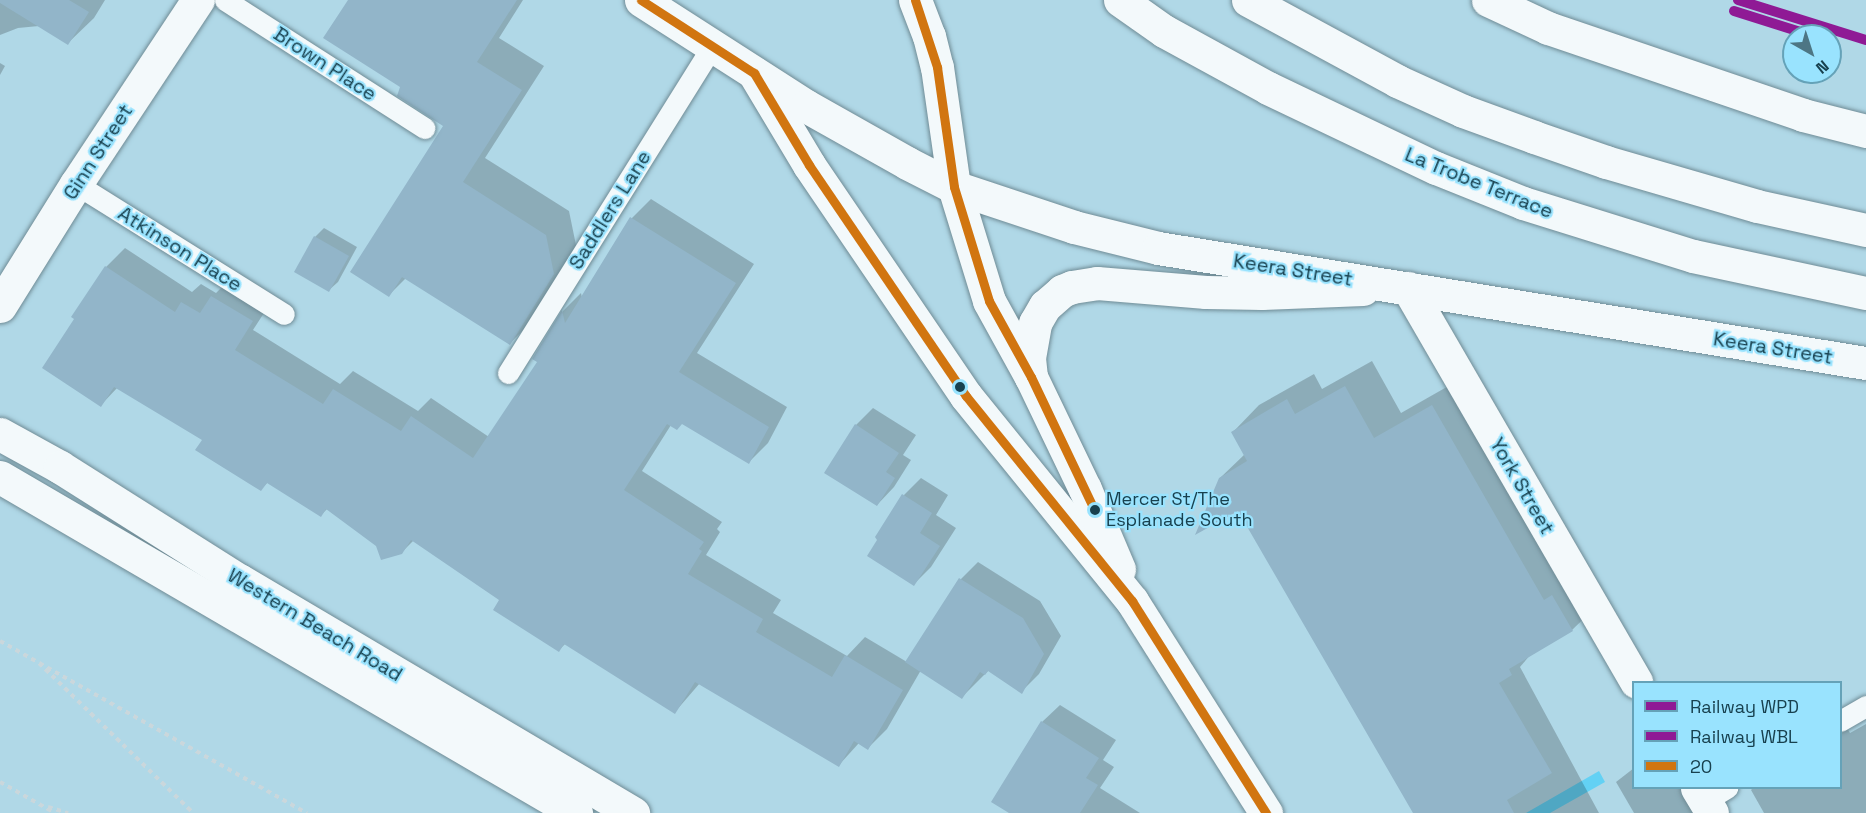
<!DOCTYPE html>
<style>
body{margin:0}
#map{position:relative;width:1866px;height:813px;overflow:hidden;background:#b0d8e7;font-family:"Space Grotesk",sans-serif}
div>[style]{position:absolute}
.water>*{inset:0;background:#63d1f4}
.shadow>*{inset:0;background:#0003}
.building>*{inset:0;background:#92b5c9}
.path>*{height:4px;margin-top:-2px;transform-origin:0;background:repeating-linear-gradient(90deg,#cad7dc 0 4.5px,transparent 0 9px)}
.roads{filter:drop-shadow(0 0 2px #6f8b95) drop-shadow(0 0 2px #6f8b95)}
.lane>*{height:21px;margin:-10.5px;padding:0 10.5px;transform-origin:10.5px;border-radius:10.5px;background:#f3f9fb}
.street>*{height:33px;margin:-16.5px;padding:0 16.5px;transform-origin:16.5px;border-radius:16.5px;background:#f3f9fb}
.secondary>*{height:33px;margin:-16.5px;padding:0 16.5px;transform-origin:16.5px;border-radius:16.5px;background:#f3f9fb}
.highway>*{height:33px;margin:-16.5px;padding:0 16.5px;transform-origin:16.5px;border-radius:16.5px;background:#f3f9fb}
.bus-1>*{height:9px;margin:-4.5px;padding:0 4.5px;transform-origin:4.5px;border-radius:4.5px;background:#d17510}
.rail-1>*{height:10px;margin:-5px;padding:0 5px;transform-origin:5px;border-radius:5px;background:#8f1a95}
.rail-2>*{height:10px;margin:-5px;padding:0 5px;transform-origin:5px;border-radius:5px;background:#8f1a95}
.dots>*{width:16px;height:16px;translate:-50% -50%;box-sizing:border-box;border:3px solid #99e3fe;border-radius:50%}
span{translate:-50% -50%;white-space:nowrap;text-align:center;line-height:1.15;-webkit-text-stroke:4.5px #99e3fe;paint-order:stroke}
.bus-label{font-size:18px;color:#18414f}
.left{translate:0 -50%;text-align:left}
.street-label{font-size:20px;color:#18414f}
.legend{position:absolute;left:1632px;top:681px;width:210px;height:108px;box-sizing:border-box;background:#99e3fe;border:2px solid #65a2b8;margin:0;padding:8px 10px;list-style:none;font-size:18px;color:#18414f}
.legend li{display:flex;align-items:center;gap:12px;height:30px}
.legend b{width:30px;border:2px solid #65a2b8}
.north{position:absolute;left:1782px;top:24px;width:60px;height:60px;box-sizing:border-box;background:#99e3fe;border:2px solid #65a2b8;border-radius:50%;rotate:141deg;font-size:16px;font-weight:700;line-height:24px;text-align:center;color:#18414f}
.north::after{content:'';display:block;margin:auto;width:21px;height:27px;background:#4d7684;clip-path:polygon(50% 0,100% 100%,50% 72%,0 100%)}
</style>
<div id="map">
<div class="water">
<i style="clip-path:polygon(1599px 771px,1605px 782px,1550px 813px,1526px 813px)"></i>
</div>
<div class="shadow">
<i style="clip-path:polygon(0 0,105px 0,94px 18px,68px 43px,39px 26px,18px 28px,0 35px)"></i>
<i style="clip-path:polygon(350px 0,523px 0,499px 38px,544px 66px,485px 158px,569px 211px,577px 250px,534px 320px,510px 343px,406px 278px,389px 295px,445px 126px,402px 86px)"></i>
<i style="clip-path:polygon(0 63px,5px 66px,0 75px)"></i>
<i style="clip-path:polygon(651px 199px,754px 264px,697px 353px,787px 407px,768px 443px,749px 462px,683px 422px,671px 425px,642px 471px,722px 522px,717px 529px,720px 532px,706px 555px,781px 600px,773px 613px,847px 656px,865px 637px,907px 662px,961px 579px,978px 562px,1040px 601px,1061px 636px,1039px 674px,1021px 692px,989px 670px,962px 697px,921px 670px,887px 729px,868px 748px,859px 743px,839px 765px,700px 683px,675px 712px,566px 643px,559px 650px,501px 600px,414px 540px,401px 553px,377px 545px,328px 508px,321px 515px,268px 482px,261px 489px,204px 439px,118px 387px,101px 405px,106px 267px,125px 248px,192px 292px,201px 284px,216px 293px,231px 278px,271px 302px,253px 330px,340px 384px,353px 371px,418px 411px,431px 398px,489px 437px,539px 361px,534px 358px,563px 311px,581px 293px,582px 298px,632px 218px)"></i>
<i style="clip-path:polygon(324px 228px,357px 247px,338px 282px,329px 290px,315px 237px)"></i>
<i style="clip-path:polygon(1372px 361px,1401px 413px,1459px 380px,1599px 604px,1572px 630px,1531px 654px,1520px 667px,1599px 813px,1416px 813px,1220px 478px,1245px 454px,1233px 432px,1259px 405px,1314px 374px,1322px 389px)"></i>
<i style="clip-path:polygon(873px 408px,916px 435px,903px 455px,911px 460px,894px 487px,877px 505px,856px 425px)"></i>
<i style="clip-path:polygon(921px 478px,948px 495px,936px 515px,956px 528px,931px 567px,914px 584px,904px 495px)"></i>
<i style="clip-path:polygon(1060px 705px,1116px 740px,1103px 760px,1114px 767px,1100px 788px,1140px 813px,1012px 813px,1042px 722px)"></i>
<i style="clip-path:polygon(1866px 724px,1866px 813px,1764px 813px,1751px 790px,1753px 788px,1840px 788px,1840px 731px,1847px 728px,1850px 733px)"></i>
<i style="clip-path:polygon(1634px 768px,1634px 788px,1681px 788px,1696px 813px,1634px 813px,1616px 782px)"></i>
</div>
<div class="building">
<i style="clip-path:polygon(0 0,69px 0,89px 12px,68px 45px,0 3px)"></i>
<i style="clip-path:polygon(348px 0,517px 0,477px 62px,522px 90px,463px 182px,546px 235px,554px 274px,510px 345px,402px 277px,389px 297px,350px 272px,443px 126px,397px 96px,400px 87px,323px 38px)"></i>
<i style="clip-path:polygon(630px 217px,736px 283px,679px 372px,769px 427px,749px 464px,682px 424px,677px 430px,667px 424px,624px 490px,704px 542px,699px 549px,702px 551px,688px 574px,763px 619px,756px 632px,832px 677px,845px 655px,903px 690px,868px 750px,854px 741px,839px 767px,695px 682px,675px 714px,564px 644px,559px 652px,493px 610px,499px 600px,411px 540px,402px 554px,381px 560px,376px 546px,326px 509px,321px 517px,267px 483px,261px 491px,195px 450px,202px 440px,114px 387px,101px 407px,42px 368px,74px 319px,71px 317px,105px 266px,175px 312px,181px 302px,200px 313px,211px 296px,253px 321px,235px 350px,323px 404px,333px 389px,401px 431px,411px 416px,473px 458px,537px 362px,532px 359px,562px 310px,565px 323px)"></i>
<i style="clip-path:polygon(314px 236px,349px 256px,329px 292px,294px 272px)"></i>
<i style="clip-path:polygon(1345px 386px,1374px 438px,1432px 405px,1544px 600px,1552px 595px,1573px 631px,1509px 669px,1512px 675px,1499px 683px,1552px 773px,1507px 800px,1514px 813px,1413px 813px,1238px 511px,1195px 535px,1219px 478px,1247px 461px,1231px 432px,1287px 399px,1295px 414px)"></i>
<i style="clip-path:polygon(855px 424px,899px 453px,886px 472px,895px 478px,877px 506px,824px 473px)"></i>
<i style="clip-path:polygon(902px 494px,932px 513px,920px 533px,940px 546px,914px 586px,867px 556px,877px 540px,875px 537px)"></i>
<i style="clip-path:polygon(959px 578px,1023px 618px,1044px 654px,1022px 694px,988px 671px,985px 675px,980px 672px,962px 699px,905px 662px)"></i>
<i style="clip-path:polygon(1041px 721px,1099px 758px,1086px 778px,1098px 785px,1080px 813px,1009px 813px,991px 802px)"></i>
</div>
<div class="path">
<i style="left:0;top:641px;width:352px;rotate:29.3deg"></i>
<i style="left:39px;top:663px;width:215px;rotate:44.2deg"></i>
<i style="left:0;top:782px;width:63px;rotate:29.4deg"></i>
<i style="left:48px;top:807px;width:21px;rotate:17deg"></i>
</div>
<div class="roads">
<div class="lane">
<i style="left:225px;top:0;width:237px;rotate:32.7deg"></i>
<i style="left:76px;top:184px;width:245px;rotate:32deg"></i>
<i style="left:508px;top:373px;width:385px;rotate:-58deg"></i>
<i style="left:1840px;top:721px;width:30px;rotate:-30deg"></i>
<i style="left:1705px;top:801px;width:26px;rotate:-31deg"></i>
</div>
<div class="street">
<i style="left:754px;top:73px;width:107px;rotate:59.1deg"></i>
<i style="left:809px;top:165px;width:279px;rotate:55.8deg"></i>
<i style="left:966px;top:396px;width:264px;rotate:51deg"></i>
<i style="left:1132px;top:601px;width:251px;rotate:57.7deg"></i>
<i style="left:954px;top:187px;width:119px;rotate:72.9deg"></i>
<i style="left:989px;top:301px;width:87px;rotate:61.1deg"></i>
<i style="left:1031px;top:377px;width:124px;rotate:64.3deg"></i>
<i style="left:1085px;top:489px;width:87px;rotate:67deg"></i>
<i style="left:1408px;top:288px;width:455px;rotate:59.9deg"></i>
<i style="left:0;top:306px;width:144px;rotate:-58.1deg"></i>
<i style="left:76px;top:184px;width:221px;rotate:-56.5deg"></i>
<i style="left:1031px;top:377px;width:19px;rotate:-96deg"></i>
<i style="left:1029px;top:358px;width:36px;rotate:-80deg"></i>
<i style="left:1035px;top:323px;width:20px;rotate:-60deg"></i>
<i style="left:1045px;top:306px;width:23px;rotate:-41deg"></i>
<i style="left:1062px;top:291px;width:11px;rotate:-22deg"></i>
<i style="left:1072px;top:287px;width:25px;rotate:-9deg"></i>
<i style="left:1097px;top:283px;width:109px;rotate:4.7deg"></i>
<i style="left:1206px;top:292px;width:56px;rotate:1deg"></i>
<i style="left:1262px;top:293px;width:101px;rotate:-2.3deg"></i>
<i style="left:1697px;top:788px;width:29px;rotate:59deg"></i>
</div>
<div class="secondary">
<i style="left:641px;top:0;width:196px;rotate:32.7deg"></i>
<i style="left:806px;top:106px;width:116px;rotate:29.4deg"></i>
<i style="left:907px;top:163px;width:53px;rotate:27.1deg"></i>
<i style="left:954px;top:187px;width:126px;rotate:18.4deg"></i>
<i style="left:1074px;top:227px;width:87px;rotate:14deg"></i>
<i style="left:1158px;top:248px;width:717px;rotate:9.23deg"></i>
<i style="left:915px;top:0;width:39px;rotate:69deg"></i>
<i style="left:929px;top:36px;width:32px;rotate:76deg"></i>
<i style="left:937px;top:67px;width:121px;rotate:81.9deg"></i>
<i style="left:0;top:434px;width:68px;rotate:28.8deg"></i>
<i style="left:60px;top:467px;width:212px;rotate:32.3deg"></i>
<i style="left:239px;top:580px;width:458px;rotate:30.6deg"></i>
<i style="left:0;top:477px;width:667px;rotate:30.26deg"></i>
</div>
<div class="highway">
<i style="left:1120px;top:0;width:54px;rotate:35.2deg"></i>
<i style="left:1164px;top:31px;width:119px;rotate:28.7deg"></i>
<i style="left:1268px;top:88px;width:186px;rotate:25.5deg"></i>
<i style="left:1436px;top:168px;width:94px;rotate:21.9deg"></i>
<i style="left:1523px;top:203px;width:178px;rotate:17.3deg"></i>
<i style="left:1693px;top:256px;width:177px;rotate:12.1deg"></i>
<i style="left:1248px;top:0;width:170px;rotate:28.5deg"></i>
<i style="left:1397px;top:81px;width:72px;rotate:24.4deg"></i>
<i style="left:1463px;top:111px;width:76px;rotate:20.1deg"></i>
<i style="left:1534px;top:137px;width:76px;rotate:19.1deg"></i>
<i style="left:1606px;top:162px;width:157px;rotate:16.2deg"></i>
<i style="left:1757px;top:206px;width:112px;rotate:12.4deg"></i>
<i style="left:1488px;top:0;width:66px;rotate:25deg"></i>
<i style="left:1548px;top:28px;width:269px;rotate:18.8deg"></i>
<i style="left:1803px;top:115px;width:65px;rotate:14.3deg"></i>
</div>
</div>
<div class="bus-1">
<i style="left:641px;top:0;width:135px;rotate:32.9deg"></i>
<i style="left:754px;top:73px;width:107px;rotate:59.1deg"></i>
<i style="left:809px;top:165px;width:279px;rotate:55.8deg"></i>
<i style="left:966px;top:396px;width:264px;rotate:51deg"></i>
<i style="left:1132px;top:601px;width:251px;rotate:57.7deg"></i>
<i style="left:915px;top:0;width:71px;rotate:71.8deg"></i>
<i style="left:937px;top:67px;width:121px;rotate:81.9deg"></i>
<i style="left:954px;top:187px;width:119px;rotate:72.9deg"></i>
<i style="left:989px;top:301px;width:87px;rotate:61.1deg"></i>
<i style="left:1031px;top:377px;width:148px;rotate:64.5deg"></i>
</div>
<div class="rail-1">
<i style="left:1738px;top:0;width:134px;rotate:17.4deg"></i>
</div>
<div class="rail-2">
<i style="left:1734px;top:11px;width:83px;rotate:17.6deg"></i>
</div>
<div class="dots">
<i style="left:960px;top:387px;background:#18414f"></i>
<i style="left:1095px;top:510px;background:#18414f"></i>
</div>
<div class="bus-label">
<span class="left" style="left:1106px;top:510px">Mercer St/The<br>Esplanade South</span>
</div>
<div class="street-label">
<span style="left:325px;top:64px;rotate:33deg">Brown Place</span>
<span style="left:98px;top:152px;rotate:-57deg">Ginn Street</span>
<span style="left:1479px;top:183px;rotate:22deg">La Trobe Terrace</span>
<span style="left:610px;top:210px;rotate:-58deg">Saddlers Lane</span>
<span style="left:180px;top:249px;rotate:32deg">Atkinson Place</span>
<span style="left:1293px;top:270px;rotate:9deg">Keera Street</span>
<span style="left:1773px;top:348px;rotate:9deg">Keera Street</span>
<span style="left:1522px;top:486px;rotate:60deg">York Street</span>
<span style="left:315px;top:625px;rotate:31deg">Western Beach Road</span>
</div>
<ul class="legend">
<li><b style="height:8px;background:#8f1a95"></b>Railway WPD</li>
<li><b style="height:8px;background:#8f1a95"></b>Railway WBL</li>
<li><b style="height:8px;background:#d17510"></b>20</li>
</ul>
<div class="north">N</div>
</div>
